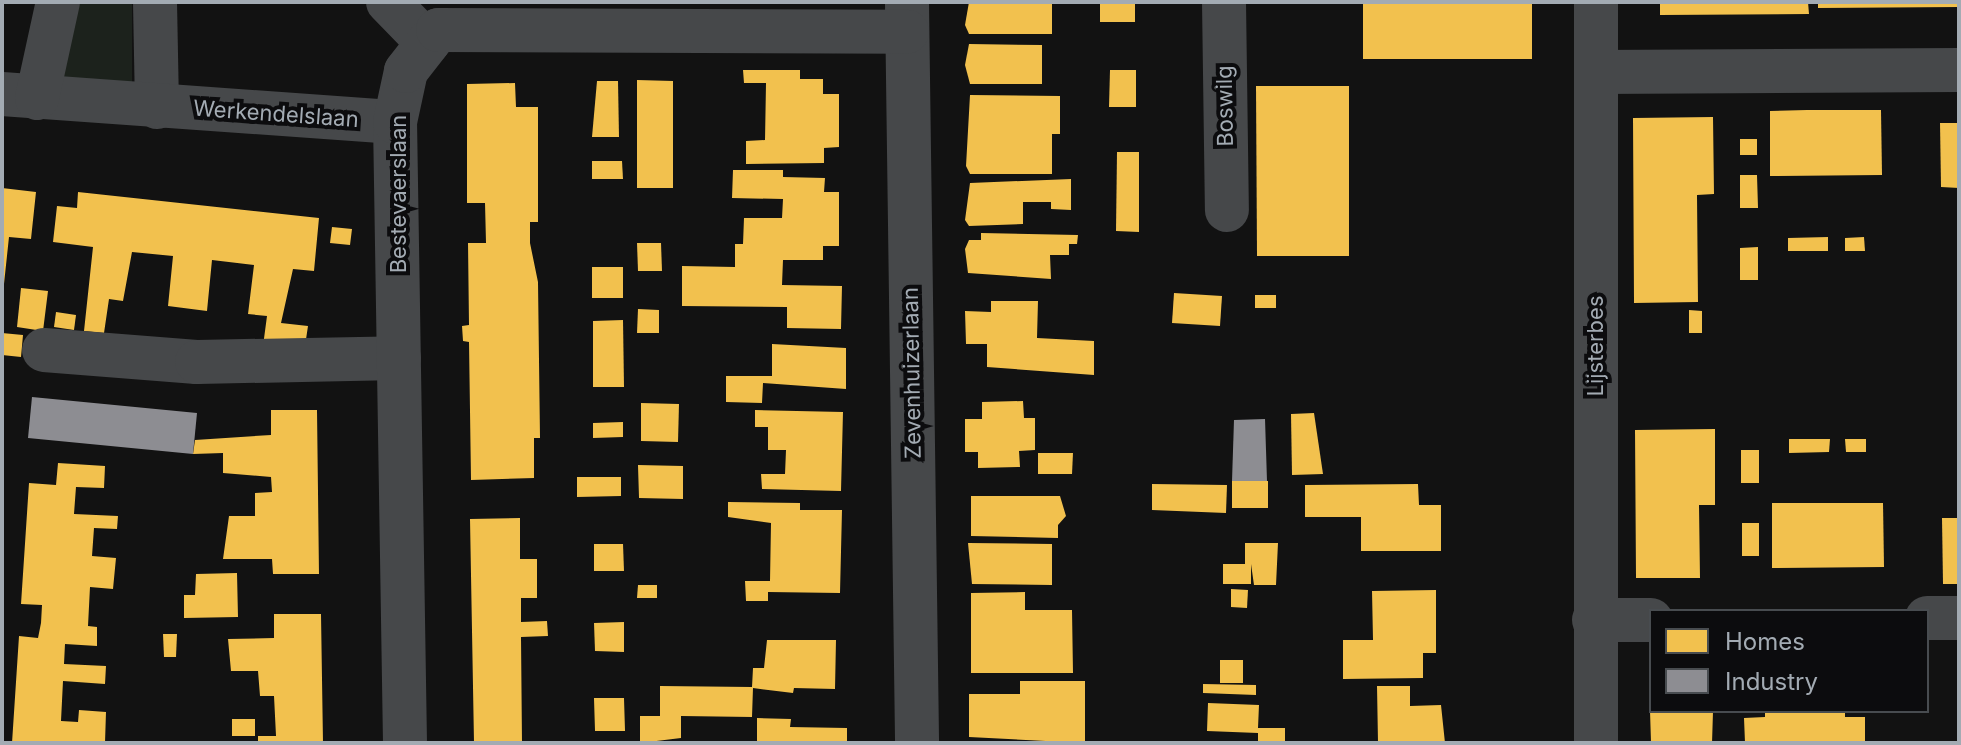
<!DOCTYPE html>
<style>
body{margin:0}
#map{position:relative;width:1961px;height:745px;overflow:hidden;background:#121212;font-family:Inter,sans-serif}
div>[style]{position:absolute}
.green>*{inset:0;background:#1c221c}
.homes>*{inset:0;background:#f2c14e}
.industry>*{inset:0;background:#8d8d92}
.minor>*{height:44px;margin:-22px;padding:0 22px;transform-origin:22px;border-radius:22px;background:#46484a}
span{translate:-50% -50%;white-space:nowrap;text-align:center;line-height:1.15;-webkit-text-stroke:8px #0c0c0e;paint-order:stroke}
.street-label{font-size:22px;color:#a3abb3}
.frame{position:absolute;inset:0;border:4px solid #a3abb3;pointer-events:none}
.legend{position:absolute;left:1649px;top:609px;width:280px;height:104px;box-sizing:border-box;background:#0c0c0e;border:2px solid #484c50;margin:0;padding:10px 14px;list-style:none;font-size:24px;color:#a3abb3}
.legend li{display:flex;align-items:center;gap:16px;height:40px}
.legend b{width:40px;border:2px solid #484c50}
</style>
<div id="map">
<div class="green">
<i style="clip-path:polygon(75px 2px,132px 2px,132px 85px,56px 79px)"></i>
</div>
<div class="homes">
<i style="clip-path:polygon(969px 2px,1052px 2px,1052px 34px,969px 34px,965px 25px)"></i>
<i style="clip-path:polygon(1100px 2px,1135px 2px,1135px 22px,1100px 22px)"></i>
<i style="clip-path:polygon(1363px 2px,1532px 2px,1532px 59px,1363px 59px)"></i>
<i style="clip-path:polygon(1660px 2px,1808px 2px,1809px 14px,1660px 15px)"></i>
<i style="clip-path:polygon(1818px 2px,1959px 2px,1959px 7px,1818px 8px)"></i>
<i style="clip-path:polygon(969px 44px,1042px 45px,1042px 84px,970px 84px,965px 65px)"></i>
<i style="clip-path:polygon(743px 70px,800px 70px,800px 79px,823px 79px,823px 94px,839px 94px,839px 147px,824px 148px,824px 163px,746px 164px,746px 141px,765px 140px,766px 83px,744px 83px)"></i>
<i style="clip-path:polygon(1110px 70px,1136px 70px,1136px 107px,1109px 107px)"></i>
<i style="clip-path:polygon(637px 80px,673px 81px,673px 188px,637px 188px)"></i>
<i style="clip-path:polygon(597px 81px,618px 81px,619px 137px,592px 137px)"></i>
<i style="clip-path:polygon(515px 83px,516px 107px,538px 107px,538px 222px,530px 222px,530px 243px,538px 282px,540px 438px,534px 438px,534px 478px,471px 480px,469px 342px,463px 341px,462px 326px,469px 325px,468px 243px,486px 243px,485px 203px,467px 203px,467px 84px)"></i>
<i style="clip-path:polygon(1256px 86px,1349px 86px,1349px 256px,1257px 256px)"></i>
<i style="clip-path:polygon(970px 95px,1060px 96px,1060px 134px,1052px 134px,1052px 174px,970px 174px,966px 166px)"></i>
<i style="clip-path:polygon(1807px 110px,1881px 110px,1882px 175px,1770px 176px,1770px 111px)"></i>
<i style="clip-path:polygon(1713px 117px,1714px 194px,1697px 195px,1698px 302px,1634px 303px,1633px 118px)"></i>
<i style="clip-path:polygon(1940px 123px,1959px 123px,1959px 188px,1941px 187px)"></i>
<i style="clip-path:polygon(1740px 139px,1757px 139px,1757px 155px,1740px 155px)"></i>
<i style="clip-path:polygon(1117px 152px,1139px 152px,1139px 232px,1116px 231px)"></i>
<i style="clip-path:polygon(592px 161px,622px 161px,623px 179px,592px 179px)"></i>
<i style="clip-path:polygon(733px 170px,783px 170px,783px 177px,825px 178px,824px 192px,839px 192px,839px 246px,823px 246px,823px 260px,783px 260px,782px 285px,842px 286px,841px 329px,787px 328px,787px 307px,682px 306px,682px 266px,735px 267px,735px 244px,743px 244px,744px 218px,782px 218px,783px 199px,732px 198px)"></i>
<i style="clip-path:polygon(1740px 175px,1757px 175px,1758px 208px,1740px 208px)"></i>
<i style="clip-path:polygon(1071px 179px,1071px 210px,1051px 209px,1051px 202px,1023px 202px,1023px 224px,969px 226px,965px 220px,970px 183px)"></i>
<i style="clip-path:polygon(2px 188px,36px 192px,31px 239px,9px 237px,4px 284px)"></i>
<i style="clip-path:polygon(78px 192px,319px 218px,314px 271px,293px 269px,281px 323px,308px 326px,305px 346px,263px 346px,267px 316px,248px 314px,254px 265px,212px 260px,207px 311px,168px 306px,173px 256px,132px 252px,123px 301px,109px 299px,104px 333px,84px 331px,93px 247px,53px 242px,57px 206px,77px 208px)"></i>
<i style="clip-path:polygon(332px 227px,352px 229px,350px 245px,330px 243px)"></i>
<i style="clip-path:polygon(981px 233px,1078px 235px,1077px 244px,1069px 244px,1069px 255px,1050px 255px,1051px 279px,968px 273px,965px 249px,969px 240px,981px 240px)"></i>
<i style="clip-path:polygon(1828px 237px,1828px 251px,1788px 251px,1788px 238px)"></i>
<i style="clip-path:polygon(1864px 237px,1865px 251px,1845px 251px,1845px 238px)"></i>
<i style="clip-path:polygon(637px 243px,661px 243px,662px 271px,638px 271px)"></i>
<i style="clip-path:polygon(1758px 247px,1758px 280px,1740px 280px,1740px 248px)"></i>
<i style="clip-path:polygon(592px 267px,623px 267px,623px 298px,592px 298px)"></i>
<i style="clip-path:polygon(21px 288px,48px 291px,43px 331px,17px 327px)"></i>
<i style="clip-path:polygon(1174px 293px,1222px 296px,1220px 326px,1172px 323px)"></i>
<i style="clip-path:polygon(1255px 295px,1276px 295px,1276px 308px,1255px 308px)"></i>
<i style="clip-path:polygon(991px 301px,1038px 301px,1037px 338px,1094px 341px,1094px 375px,987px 367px,987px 344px,966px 344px,965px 311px,991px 312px)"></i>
<i style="clip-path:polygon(638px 309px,659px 310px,659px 333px,637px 333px)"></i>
<i style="clip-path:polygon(1689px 310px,1702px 311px,1702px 333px,1689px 333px)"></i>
<i style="clip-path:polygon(56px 312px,76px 315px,74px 330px,54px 327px)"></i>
<i style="clip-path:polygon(623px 320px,624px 387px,593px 387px,593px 321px)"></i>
<i style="clip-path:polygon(2px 333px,23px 335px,21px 357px,2px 355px)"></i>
<i style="clip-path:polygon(772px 344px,846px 348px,846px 389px,763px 383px,762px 403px,726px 402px,726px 376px,772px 376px)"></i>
<i style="clip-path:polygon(1023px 401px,1024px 418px,1035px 418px,1035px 450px,1019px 451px,1020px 467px,978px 468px,978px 452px,965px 452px,965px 419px,982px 419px,982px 402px)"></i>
<i style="clip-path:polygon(641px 403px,679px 404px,678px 442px,641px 441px)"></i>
<i style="clip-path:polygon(271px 410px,317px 410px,319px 574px,273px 574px,272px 559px,223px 559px,229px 516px,255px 516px,255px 493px,272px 492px,271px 477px,223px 473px,223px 453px,193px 454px,195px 440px,271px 435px)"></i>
<i style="clip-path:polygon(755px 410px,843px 412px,841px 491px,762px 489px,761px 474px,785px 474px,786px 450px,768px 450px,768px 427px,755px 427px)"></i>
<i style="clip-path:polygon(1314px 413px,1323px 474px,1292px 475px,1291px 414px)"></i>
<i style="clip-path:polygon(623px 422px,623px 437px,593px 438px,593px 423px)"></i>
<i style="clip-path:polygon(1715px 429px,1715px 505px,1699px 505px,1700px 578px,1636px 578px,1635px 430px)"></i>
<i style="clip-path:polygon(1789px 439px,1830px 439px,1829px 452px,1789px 453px)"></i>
<i style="clip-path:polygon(1845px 439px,1866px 439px,1866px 452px,1846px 452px)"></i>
<i style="clip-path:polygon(1741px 450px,1759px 450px,1759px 483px,1741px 483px)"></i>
<i style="clip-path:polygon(1038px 453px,1073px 453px,1072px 474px,1038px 474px)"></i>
<i style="clip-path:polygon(58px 463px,105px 466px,104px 488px,76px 487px,74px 514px,118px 516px,117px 529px,94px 528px,92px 556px,116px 558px,113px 589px,90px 587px,88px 626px,97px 627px,97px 646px,65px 644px,64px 664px,106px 666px,105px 684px,63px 681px,61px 721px,78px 722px,79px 710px,106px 712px,105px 743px,12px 743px,19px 636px,38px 638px,41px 623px,42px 605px,21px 604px,29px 483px,56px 485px)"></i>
<i style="clip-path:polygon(638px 465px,683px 466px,683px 499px,639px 498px)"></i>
<i style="clip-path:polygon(577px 477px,621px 477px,621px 496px,577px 497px)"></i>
<i style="clip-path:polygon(1232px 481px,1268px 481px,1268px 508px,1232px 508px)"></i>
<i style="clip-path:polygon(1152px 484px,1227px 485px,1226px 513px,1152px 510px)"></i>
<i style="clip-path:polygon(1418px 484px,1419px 505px,1441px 505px,1441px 551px,1361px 551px,1361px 517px,1305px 517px,1305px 485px)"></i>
<i style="clip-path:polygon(971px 496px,1060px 496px,1066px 516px,1058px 525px,1058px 538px,971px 536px)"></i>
<i style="clip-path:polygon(728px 502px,800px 503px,800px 510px,842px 510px,840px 593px,768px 592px,768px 601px,746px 601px,745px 581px,770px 581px,771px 523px,728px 517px)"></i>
<i style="clip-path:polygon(1772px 503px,1883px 503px,1884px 567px,1772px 568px)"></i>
<i style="clip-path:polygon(520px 518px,520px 559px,537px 559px,537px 598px,521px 598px,521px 622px,547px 621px,548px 636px,521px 637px,522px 743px,474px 743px,470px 519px)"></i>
<i style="clip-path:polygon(1942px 518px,1959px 518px,1959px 584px,1943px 584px)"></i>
<i style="clip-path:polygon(1742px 523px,1759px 523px,1759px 556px,1742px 556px)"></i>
<i style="clip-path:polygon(968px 543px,1052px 544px,1052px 585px,972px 584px)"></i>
<i style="clip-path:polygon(1245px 543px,1278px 543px,1276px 585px,1254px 585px,1251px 564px,1251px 584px,1223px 584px,1223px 564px,1245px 564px)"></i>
<i style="clip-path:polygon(594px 544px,623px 544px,624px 571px,594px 571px)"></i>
<i style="clip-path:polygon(237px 573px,238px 617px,184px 618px,184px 595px,195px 595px,196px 574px)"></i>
<i style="clip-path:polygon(638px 585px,657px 585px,657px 598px,637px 598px)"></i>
<i style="clip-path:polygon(1231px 589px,1248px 590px,1247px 608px,1231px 607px)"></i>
<i style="clip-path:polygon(1436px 590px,1436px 653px,1423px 653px,1423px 678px,1343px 679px,1343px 640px,1373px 640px,1372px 591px)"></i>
<i style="clip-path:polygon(1025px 592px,1025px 610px,1072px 610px,1073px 673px,971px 673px,971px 593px)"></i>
<i style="clip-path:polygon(274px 614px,321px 614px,323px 743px,258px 743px,258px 736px,276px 736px,274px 696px,260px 696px,258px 671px,231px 671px,228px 639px,274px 638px)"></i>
<i style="clip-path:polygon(624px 622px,624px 652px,595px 651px,594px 623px)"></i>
<i style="clip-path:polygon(163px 634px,177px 634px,176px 657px,164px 657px)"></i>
<i style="clip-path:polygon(767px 640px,836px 640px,835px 689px,794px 688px,793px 693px,753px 688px,752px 717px,681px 716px,681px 738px,640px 743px,640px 716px,660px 716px,660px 686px,752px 687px,753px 668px,764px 668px)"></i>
<i style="clip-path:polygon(1220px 660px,1243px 660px,1243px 683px,1220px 683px)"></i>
<i style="clip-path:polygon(1020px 681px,1085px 681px,1085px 743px,969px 737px,969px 694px,1020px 694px)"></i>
<i style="clip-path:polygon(1203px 684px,1256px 685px,1256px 695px,1203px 693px)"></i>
<i style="clip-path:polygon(1377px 686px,1410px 686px,1410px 706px,1441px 705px,1445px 743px,1378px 743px)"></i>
<i style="clip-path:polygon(594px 698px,624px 698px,625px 731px,595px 731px)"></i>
<i style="clip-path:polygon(1208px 703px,1259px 705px,1258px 728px,1285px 728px,1285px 743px,1258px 743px,1258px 733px,1207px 731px)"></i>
<i style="clip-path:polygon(1650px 711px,1713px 711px,1712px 743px,1651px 743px)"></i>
<i style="clip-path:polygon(1765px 711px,1845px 711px,1845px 717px,1865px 717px,1865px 743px,1745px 743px,1744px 718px,1765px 717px)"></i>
<i style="clip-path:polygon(757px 718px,791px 719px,790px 727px,847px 728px,847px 743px,757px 743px)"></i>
<i style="clip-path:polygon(232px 719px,255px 719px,255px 736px,232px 736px)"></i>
</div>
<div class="industry">
<i style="clip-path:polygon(32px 397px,197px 413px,193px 454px,28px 438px)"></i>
<i style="clip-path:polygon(1265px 419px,1267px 481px,1232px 481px,1234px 420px)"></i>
</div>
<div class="minor">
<i style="left:155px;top:2px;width:105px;rotate:88.9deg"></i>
<i style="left:388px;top:2px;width:57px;rotate:45.7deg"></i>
<i style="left:1224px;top:2px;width:208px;rotate:89.2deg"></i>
<i style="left:907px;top:4px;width:739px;rotate:89.22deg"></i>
<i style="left:1596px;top:72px;width:363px;rotate:-0.3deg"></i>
<i style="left:2px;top:94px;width:394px;rotate:4.1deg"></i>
<i style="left:37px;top:98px;width:98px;rotate:-77.7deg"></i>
<i style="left:44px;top:350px;width:153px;rotate:4.5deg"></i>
<i style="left:197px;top:362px;width:202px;rotate:-1.1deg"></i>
<i style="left:1927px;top:618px;width:32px"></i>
<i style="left:1594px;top:620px;width:57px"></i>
<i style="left:405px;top:743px;width:621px;rotate:-90.92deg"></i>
<i style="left:395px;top:122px;width:52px;rotate:-77.8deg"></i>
<i style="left:406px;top:71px;width:52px;rotate:-52deg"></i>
<i style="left:438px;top:30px;width:469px;rotate:0.2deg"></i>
<i style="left:1596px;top:743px;width:741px;rotate:-90deg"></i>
</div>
<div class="street-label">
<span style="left:1225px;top:106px;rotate:-91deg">Boswilg</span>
<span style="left:276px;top:114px;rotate:4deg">Werkendelslaan</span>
<span style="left:399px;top:194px;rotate:-90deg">Bestevaerslaan</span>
<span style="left:1596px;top:346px;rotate:-90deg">Lijsterbes</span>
<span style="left:912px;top:373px;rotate:-91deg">Zevenhuizerlaan</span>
</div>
<div class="frame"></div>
<ul class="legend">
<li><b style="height:22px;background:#f2c14e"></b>Homes</li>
<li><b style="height:22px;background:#8d8d92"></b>Industry</li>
</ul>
</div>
